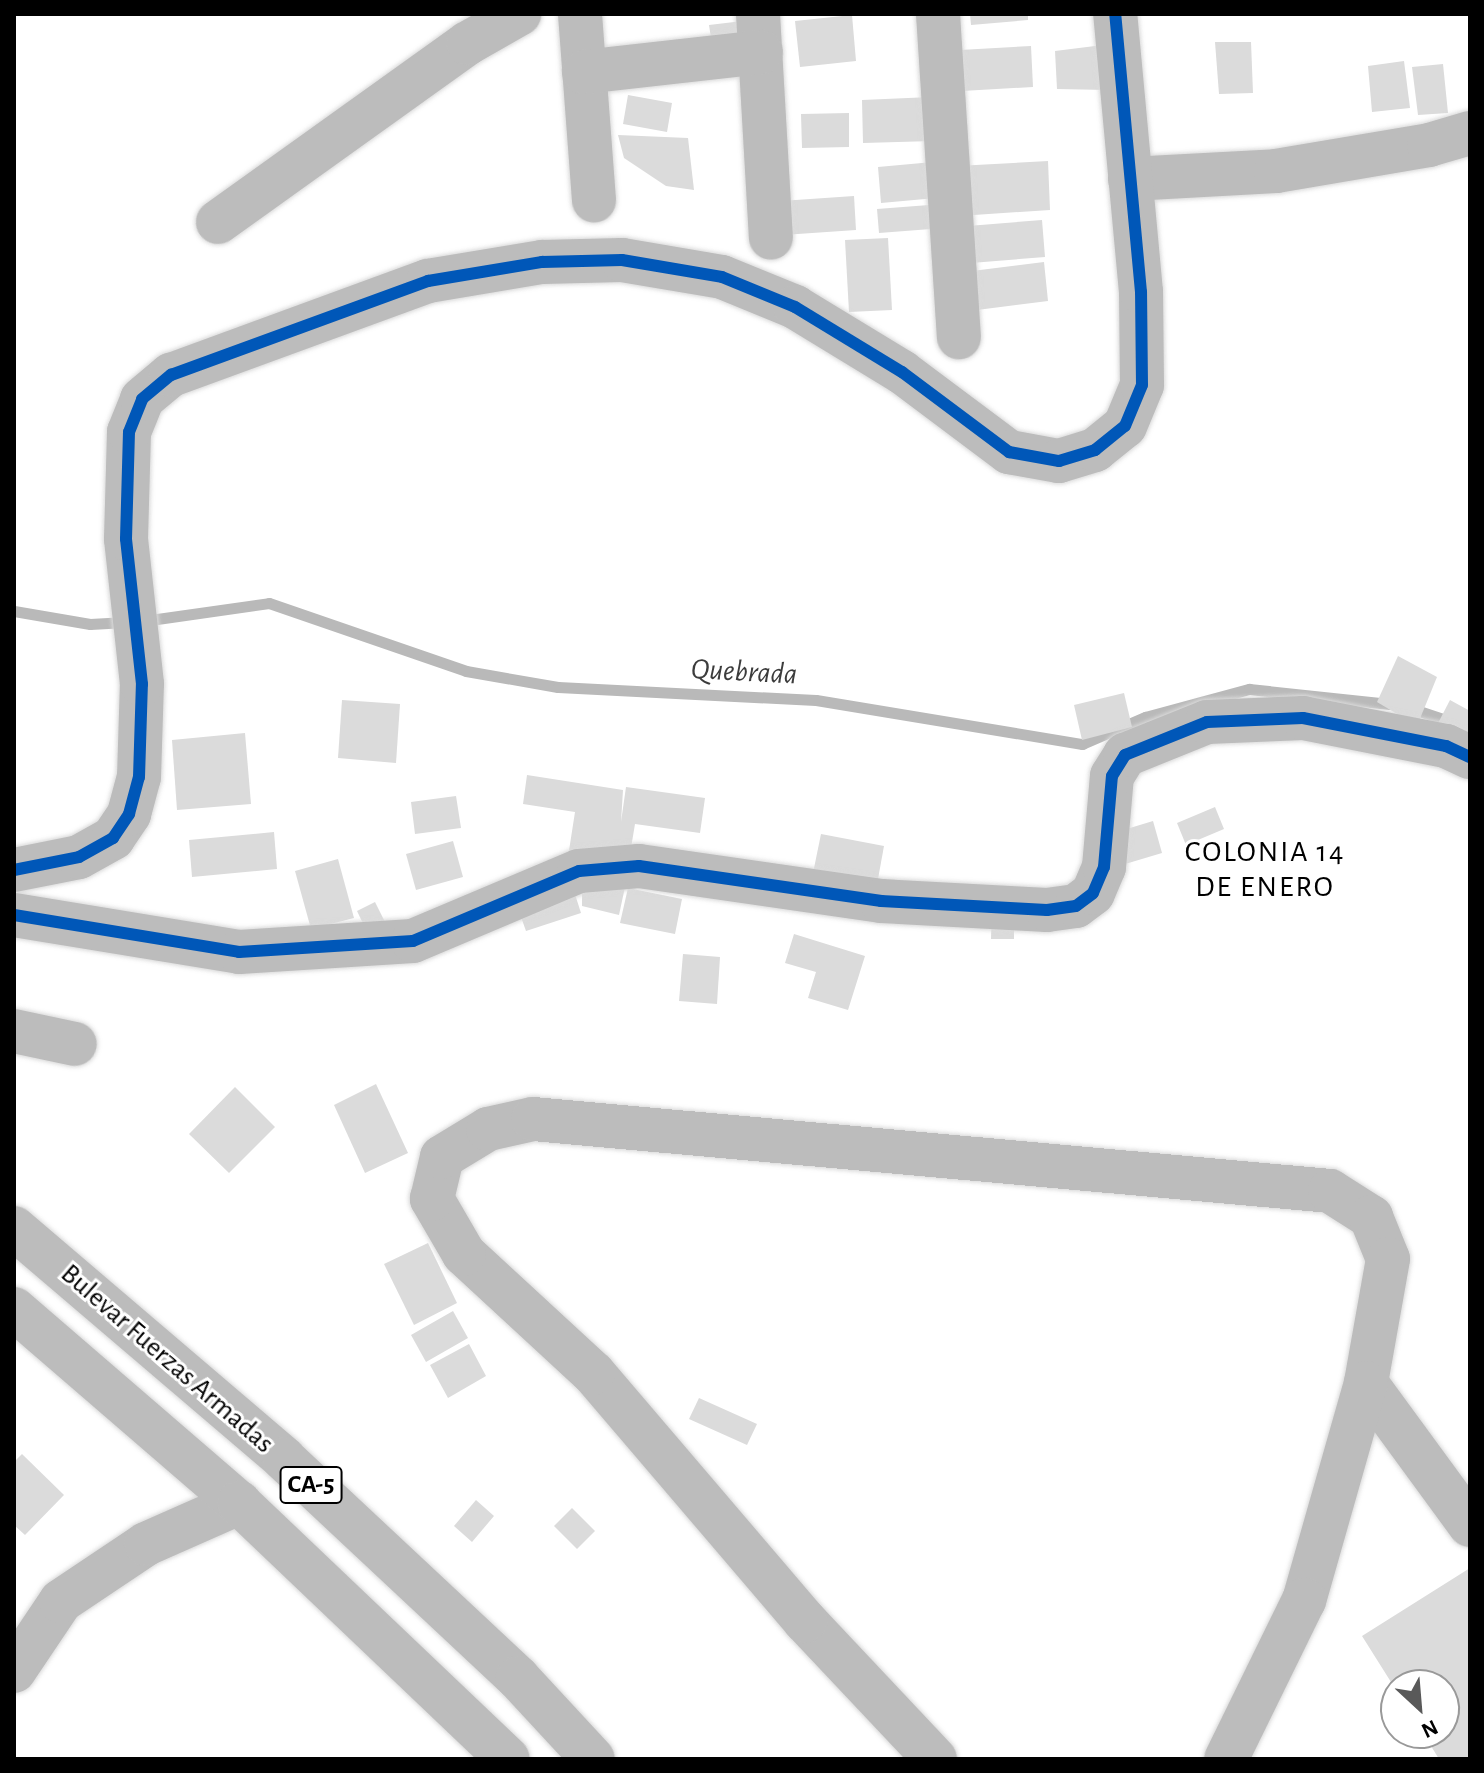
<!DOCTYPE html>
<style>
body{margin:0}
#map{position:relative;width:1484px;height:1773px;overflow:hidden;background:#fff;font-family:"Alegreya Sans",sans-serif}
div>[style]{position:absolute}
.stream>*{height:11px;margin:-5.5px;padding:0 5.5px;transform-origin:5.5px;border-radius:5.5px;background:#b9b9b9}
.building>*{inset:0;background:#dbdbdb}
.roads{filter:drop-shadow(0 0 2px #dbdbdb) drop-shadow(0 0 2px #dbdbdb)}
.minor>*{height:44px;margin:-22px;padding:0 22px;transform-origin:22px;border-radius:22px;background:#bcbcbc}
.highway>*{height:44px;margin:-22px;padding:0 22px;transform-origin:22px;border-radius:22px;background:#bcbcbc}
.cycleway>*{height:12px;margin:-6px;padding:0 6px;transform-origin:6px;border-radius:6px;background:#0057b8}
span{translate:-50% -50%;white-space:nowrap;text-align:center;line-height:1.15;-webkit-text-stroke:6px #fff;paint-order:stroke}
.shield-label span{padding:2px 6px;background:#fff;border:2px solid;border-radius:6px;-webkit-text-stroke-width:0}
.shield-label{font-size:26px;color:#000;font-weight:700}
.street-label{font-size:28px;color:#000}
.water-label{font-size:30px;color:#3c3c3c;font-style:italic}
.neighbourhood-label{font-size:30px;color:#000;letter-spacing:2px}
.frame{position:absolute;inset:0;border:16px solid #000;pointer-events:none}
.north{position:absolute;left:1380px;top:1669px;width:80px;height:80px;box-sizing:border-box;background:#fff;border:2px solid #999;border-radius:50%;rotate:154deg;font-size:22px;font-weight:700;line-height:32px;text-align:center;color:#000}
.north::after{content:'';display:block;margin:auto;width:28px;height:36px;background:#595959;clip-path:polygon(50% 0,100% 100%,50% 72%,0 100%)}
</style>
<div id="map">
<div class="stream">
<i style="left:14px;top:611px;width:77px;rotate:9.7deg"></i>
<i style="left:90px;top:624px;width:36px;rotate:-3deg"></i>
<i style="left:143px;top:621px;width:127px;rotate:-8.1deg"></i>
<i style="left:269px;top:603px;width:208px;rotate:19deg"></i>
<i style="left:466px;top:671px;width:93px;rotate:9.9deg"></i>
<i style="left:558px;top:687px;width:258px;rotate:2.9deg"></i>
<i style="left:816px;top:700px;width:270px;rotate:9.4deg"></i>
<i style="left:1082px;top:744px;width:69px;rotate:-23.2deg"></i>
<i style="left:1145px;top:717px;width:108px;rotate:-15.1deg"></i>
<i style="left:1249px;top:689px;width:141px;rotate:6.1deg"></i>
<i style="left:1410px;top:708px;width:63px;rotate:18.4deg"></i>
</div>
<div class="building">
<i style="clip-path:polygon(970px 14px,1028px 14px,1028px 20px,971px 25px)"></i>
<i style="clip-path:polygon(852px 15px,856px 61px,800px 67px,795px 21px)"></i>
<i style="clip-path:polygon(751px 20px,754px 46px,713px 51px,709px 25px)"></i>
<i style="clip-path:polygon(1215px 42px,1251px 42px,1253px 93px,1219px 94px)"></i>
<i style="clip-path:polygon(1103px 45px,1107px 90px,1057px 89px,1055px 51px)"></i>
<i style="clip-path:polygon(1031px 46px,1033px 87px,962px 91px,960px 50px)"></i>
<i style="clip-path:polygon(1404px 61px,1410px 108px,1372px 112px,1368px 66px)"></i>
<i style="clip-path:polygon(1443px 64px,1448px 113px,1418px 115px,1412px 67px)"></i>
<i style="clip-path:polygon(628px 95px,672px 103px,667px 132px,623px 124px)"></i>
<i style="clip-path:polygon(931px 97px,933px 141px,863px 143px,862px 100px)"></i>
<i style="clip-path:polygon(849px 113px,849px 147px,802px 148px,801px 114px)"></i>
<i style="clip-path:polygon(618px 135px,688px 138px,694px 190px,666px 186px,624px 158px)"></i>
<i style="clip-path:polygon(1048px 161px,1050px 210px,959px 216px,957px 166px)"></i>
<i style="clip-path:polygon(933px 162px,936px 198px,881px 203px,878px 167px)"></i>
<i style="clip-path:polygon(854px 196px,856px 230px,783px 235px,781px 201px)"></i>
<i style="clip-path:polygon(929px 205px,931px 229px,879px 233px,877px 209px)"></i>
<i style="clip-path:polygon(1042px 220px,1045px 257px,971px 263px,968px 226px)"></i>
<i style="clip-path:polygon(888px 238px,892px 310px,849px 312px,845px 240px)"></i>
<i style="clip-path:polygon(1044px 262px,1048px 301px,977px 310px,972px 271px)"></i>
<i style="clip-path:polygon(1398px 656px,1437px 677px,1417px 726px,1377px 702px)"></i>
<i style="clip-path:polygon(1124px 693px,1132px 727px,1082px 740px,1074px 705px)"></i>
<i style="clip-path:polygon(342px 700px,400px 704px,396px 763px,338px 758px)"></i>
<i style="clip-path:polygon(1450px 700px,1470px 711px,1470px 733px,1435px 729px)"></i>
<i style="clip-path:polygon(245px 733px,251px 804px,177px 810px,172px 740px)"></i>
<i style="clip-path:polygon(527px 775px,623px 790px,621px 822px,626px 787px,705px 798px,700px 833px,635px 824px,628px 866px,568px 857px,575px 812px,523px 804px)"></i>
<i style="clip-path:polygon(456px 796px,461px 828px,415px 834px,411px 802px)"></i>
<i style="clip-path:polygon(1215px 807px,1224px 829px,1186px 845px,1177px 823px)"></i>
<i style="clip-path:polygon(1153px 821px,1162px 853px,1105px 870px,1097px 838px)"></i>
<i style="clip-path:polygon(274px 832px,277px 869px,192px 877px,189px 840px)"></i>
<i style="clip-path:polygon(821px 834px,884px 846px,876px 890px,812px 878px)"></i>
<i style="clip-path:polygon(453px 841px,463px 877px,416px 890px,406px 854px)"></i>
<i style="clip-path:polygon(338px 859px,354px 918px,311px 929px,295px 871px)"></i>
<i style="clip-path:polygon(582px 876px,625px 887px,619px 915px,582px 906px)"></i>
<i style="clip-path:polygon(572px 885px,581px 913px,526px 931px,516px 903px)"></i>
<i style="clip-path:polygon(628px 888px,682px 899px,675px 934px,620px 923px)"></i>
<i style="clip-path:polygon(375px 902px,387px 926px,368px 934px,357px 911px)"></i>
<i style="clip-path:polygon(992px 902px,1014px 902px,1014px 939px,991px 939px)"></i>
<i style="clip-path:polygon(794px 934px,865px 956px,848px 1010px,808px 998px,816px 972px,785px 963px)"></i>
<i style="clip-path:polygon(683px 954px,720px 957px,717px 1004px,679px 1001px)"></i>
<i style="clip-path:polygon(376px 1084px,408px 1153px,365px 1173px,334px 1105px)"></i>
<i style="clip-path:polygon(235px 1087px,275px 1127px,229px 1173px,189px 1134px)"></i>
<i style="clip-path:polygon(428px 1243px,457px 1303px,414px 1325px,384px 1264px)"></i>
<i style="clip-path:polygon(453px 1311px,468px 1338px,426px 1362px,411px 1335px)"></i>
<i style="clip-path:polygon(469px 1344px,486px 1376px,448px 1398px,430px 1365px)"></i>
<i style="clip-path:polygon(699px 1398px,757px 1424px,747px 1445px,689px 1419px)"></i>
<i style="clip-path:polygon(22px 1454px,64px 1495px,25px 1535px,14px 1525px,14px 1462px)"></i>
<i style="clip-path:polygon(476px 1500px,494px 1516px,472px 1542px,454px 1526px)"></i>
<i style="clip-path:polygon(572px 1508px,595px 1531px,577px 1549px,554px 1526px)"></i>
<i style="clip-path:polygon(1470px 1568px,1470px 1759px,1439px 1759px,1423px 1733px,1444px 1733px,1444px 1685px,1396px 1685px,1396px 1690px,1362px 1636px)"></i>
</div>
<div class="roads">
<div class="minor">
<i style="left:580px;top:14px;width:187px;rotate:85.7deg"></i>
<i style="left:758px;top:14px;width:224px;rotate:86.7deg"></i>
<i style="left:938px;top:14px;width:324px;rotate:86.3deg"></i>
<i style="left:584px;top:72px;width:178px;rotate:-6.4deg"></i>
<i style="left:1130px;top:179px;width:146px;rotate:-3.1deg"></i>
<i style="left:1276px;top:171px;width:155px;rotate:-9.6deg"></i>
<i style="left:1429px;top:145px;width:43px;rotate:-16.3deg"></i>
<i style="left:218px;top:222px;width:307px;rotate:-35.6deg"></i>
<i style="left:468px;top:43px;width:59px;rotate:-29.6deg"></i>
<i style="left:14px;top:870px;width:66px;rotate:-11.3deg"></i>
<i style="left:79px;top:857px;width:39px;rotate:-29deg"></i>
<i style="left:113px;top:838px;width:29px;rotate:-56deg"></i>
<i style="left:129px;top:814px;width:38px;rotate:-75deg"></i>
<i style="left:139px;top:777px;width:93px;rotate:-88.2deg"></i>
<i style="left:142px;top:684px;width:146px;rotate:-96.3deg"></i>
<i style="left:126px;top:539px;width:107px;rotate:-88.4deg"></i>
<i style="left:129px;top:432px;width:35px;rotate:-68deg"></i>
<i style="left:142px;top:399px;width:38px;rotate:-40deg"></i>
<i style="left:171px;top:375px;width:274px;rotate:-20.1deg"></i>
<i style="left:428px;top:281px;width:116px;rotate:-9.5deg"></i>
<i style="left:542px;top:262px;width:80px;rotate:-1.4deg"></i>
<i style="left:622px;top:260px;width:101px;rotate:9.6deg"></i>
<i style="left:722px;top:277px;width:79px;rotate:22.3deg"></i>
<i style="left:795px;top:307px;width:125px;rotate:31.3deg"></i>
<i style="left:902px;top:372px;width:134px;rotate:36.8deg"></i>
<i style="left:1009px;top:452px;width:51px;rotate:10.2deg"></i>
<i style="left:1059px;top:461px;width:38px;rotate:-17deg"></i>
<i style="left:1095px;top:450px;width:38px;rotate:-39deg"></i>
<i style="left:1125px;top:426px;width:44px;rotate:-67.5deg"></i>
<i style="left:1142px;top:385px;width:93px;rotate:-90.6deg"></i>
<i style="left:1141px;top:292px;width:279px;rotate:-95.3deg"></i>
<i style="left:14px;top:915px;width:228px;rotate:9.3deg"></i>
<i style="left:239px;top:952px;width:174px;rotate:-3.6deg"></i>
<i style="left:413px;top:941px;width:180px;rotate:-22.9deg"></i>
<i style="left:579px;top:871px;width:60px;rotate:-4.8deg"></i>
<i style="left:639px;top:866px;width:245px;rotate:8.2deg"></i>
<i style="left:881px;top:901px;width:166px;rotate:3.1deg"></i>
<i style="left:1047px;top:910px;width:29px;rotate:-8deg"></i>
<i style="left:1076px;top:906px;width:21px;rotate:-37deg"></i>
<i style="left:1093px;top:893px;width:28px;rotate:-67deg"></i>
<i style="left:1104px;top:867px;width:91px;rotate:-85deg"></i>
<i style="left:1112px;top:776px;width:25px;rotate:-58deg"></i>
<i style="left:1125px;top:755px;width:88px;rotate:-21.9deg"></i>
<i style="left:1207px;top:722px;width:96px;rotate:-2.4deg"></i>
<i style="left:1303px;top:718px;width:146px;rotate:11.1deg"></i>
<i style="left:1446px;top:746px;width:26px;rotate:25deg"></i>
<i style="left:14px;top:1031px;width:62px;rotate:12deg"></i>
<i style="left:1366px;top:1383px;width:176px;rotate:53.8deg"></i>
<i style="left:14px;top:1671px;width:84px;rotate:-56.1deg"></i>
<i style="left:61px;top:1601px;width:102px;rotate:-33.8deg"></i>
<i style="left:146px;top:1544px;width:102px;rotate:-23.8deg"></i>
<i style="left:935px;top:1759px;width:190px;rotate:-133.3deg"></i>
<i style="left:805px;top:1621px;width:326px;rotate:-130.5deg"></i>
<i style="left:593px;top:1373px;width:176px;rotate:-137.3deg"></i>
<i style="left:464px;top:1254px;width:64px;rotate:-120.2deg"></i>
<i style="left:432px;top:1199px;width:43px;rotate:-76.6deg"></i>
<i style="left:442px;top:1157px;width:54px;rotate:-31.3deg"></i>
<i style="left:488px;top:1129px;width:46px;rotate:-12.5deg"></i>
<i style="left:533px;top:1119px;width:800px;rotate:5.16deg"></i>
<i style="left:1330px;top:1191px;width:49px;rotate:32.4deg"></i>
<i style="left:1371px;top:1217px;width:45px;rotate:68deg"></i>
<i style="left:1388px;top:1259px;width:126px;rotate:100.1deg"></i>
<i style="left:1366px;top:1383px;width:226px;rotate:105.9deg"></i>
<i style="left:1304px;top:1600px;width:177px;rotate:116.1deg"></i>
</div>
<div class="highway">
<i style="left:14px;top:1228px;width:355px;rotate:40.5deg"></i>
<i style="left:284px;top:1459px;width:320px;rotate:43.1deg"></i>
<i style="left:518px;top:1678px;width:110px;rotate:47.2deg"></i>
<i style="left:14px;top:1309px;width:297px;rotate:40.8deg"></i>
<i style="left:239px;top:1503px;width:371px;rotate:43.6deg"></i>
</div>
</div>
<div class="cycleway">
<i style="left:14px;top:870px;width:66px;rotate:-11.3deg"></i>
<i style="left:79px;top:857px;width:39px;rotate:-29deg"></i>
<i style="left:113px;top:838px;width:29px;rotate:-56deg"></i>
<i style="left:129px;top:814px;width:38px;rotate:-75deg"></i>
<i style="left:139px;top:777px;width:93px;rotate:-88.2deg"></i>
<i style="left:142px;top:684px;width:146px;rotate:-96.3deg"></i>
<i style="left:126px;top:539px;width:107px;rotate:-88.4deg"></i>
<i style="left:129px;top:432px;width:35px;rotate:-68deg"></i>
<i style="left:142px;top:399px;width:38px;rotate:-40deg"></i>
<i style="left:171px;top:375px;width:274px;rotate:-20.1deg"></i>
<i style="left:428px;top:281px;width:116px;rotate:-9.5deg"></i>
<i style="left:542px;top:262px;width:80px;rotate:-1.4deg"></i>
<i style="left:622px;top:260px;width:101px;rotate:9.6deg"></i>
<i style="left:722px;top:277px;width:79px;rotate:22.3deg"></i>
<i style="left:795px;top:307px;width:125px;rotate:31.3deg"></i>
<i style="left:902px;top:372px;width:134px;rotate:36.8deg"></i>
<i style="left:1009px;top:452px;width:51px;rotate:10.2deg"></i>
<i style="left:1059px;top:461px;width:38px;rotate:-17deg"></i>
<i style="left:1095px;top:450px;width:38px;rotate:-39deg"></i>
<i style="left:1125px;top:426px;width:44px;rotate:-67.5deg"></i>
<i style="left:1142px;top:385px;width:93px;rotate:-90.6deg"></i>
<i style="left:1141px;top:292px;width:279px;rotate:-95.3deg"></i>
<i style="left:14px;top:915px;width:228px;rotate:9.3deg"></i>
<i style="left:239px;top:952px;width:174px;rotate:-3.6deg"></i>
<i style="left:413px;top:941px;width:180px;rotate:-22.9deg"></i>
<i style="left:579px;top:871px;width:60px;rotate:-4.8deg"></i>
<i style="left:639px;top:866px;width:245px;rotate:8.2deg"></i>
<i style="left:881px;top:901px;width:166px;rotate:3.1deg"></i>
<i style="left:1047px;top:910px;width:29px;rotate:-8deg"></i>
<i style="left:1076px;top:906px;width:21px;rotate:-37deg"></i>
<i style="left:1093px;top:893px;width:28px;rotate:-67deg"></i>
<i style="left:1104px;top:867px;width:91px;rotate:-85deg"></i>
<i style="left:1112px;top:776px;width:25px;rotate:-58deg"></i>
<i style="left:1125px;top:755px;width:88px;rotate:-21.9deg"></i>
<i style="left:1207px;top:722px;width:96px;rotate:-2.4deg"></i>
<i style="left:1303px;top:718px;width:146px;rotate:11.1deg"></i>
<i style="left:1446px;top:746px;width:26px;rotate:25deg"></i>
</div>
<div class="shield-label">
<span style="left:311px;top:1485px">CA-5</span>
</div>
<div class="street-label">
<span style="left:167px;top:1359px;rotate:41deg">Bulevar Fuerzas Armadas</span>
</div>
<div class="water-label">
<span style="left:744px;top:672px;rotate:3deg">Quebrada</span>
</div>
<div class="neighbourhood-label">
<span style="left:1265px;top:869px">COLONIA 14<br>DE ENERO</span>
</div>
<div class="frame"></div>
<div class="north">N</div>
</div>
